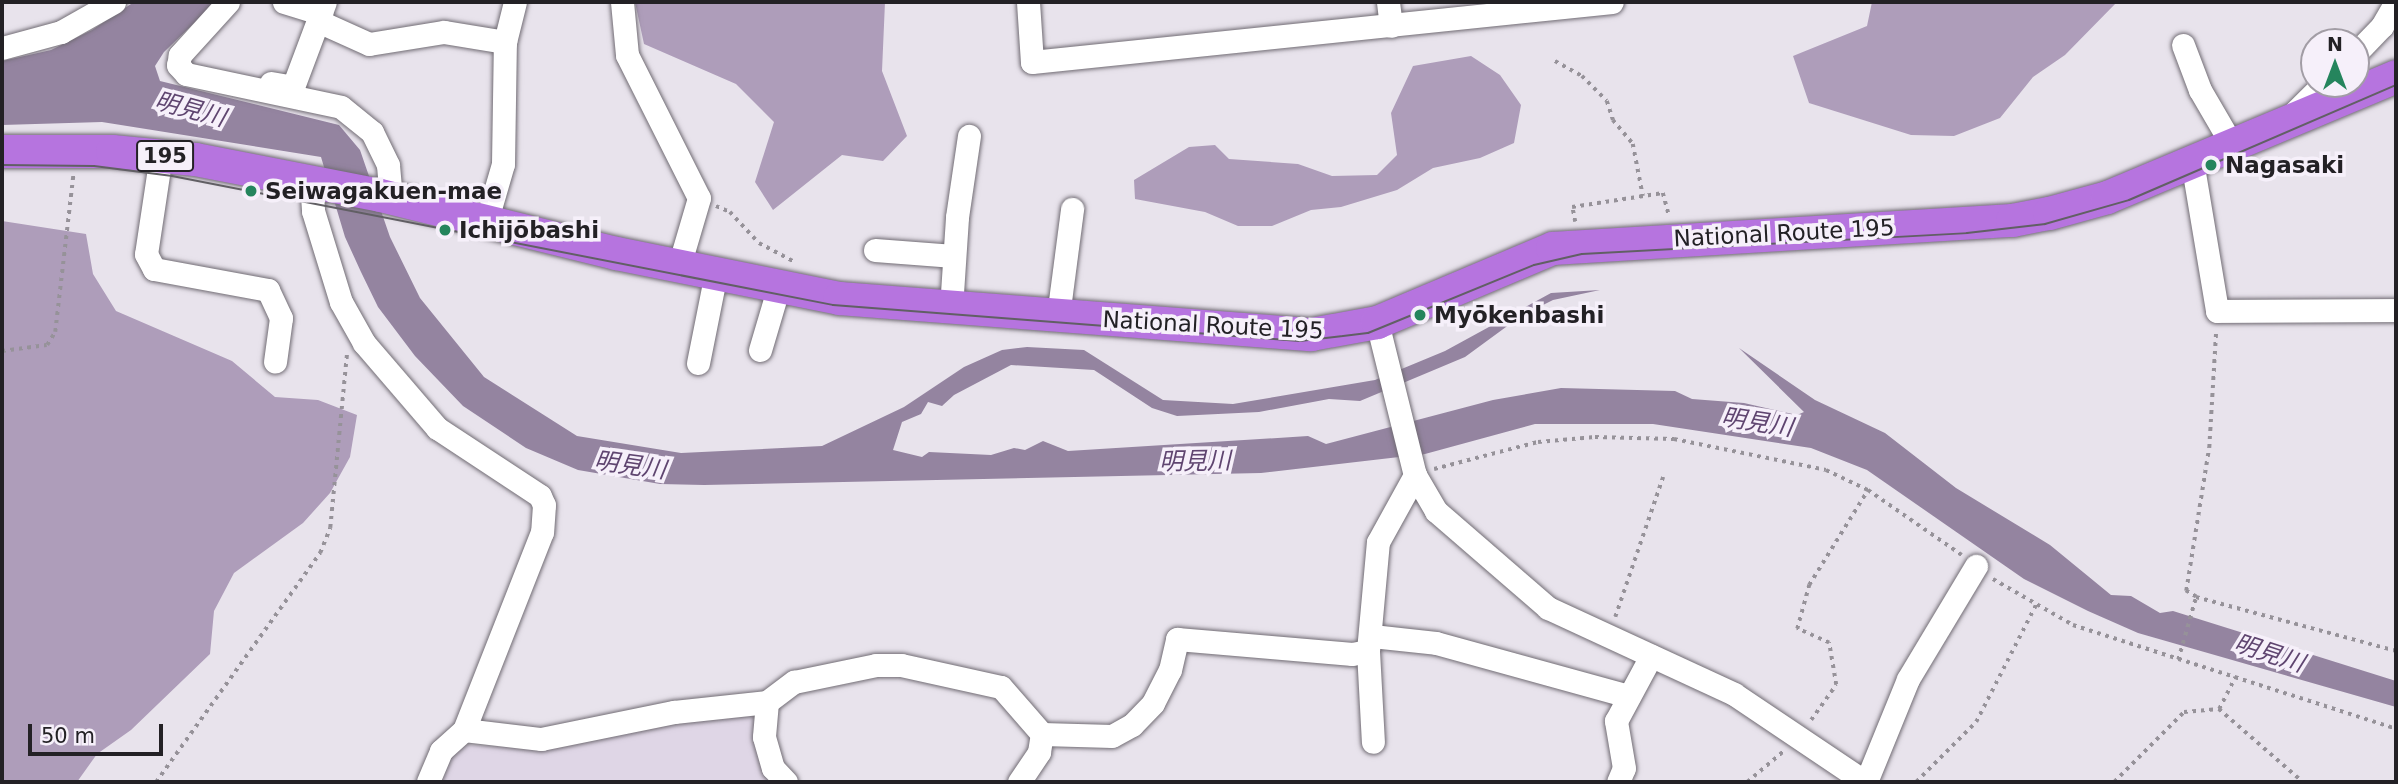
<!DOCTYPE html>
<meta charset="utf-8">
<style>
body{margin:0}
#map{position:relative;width:2398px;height:784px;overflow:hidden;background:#e8e3ec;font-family:"DejaVu Sans","Noto Sans JP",sans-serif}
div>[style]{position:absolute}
.built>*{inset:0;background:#dfd6e6}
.forest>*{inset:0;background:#ae9dba}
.water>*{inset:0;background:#9484a0}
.path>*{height:3.5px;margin-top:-1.75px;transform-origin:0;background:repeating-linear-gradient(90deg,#969299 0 3.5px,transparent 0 8.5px)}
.roads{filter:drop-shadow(0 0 2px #716c74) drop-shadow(0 0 2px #716c74)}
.minor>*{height:23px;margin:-11.5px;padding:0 11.5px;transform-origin:11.5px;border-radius:11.5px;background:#fff}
.highway>*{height:33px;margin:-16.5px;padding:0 16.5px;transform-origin:16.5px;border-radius:16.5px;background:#b674df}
.tram>*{height:2px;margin:-1px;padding:0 1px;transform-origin:1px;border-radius:1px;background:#615f64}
.dots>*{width:19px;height:19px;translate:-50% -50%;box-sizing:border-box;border:4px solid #f6f0fa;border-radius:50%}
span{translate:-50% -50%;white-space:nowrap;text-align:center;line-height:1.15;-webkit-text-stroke:7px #f6f0fa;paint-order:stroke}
.shield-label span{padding:2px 5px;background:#f6f0fa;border:2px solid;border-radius:5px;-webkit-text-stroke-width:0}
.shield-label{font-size:21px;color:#232125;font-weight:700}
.poi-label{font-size:23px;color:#232125;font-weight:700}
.left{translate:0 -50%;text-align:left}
.street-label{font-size:23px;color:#232125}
.water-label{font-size:24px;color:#5f4570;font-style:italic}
.frame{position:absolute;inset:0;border:4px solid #232125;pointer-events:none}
.north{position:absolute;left:2300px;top:28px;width:70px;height:70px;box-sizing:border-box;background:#f6f0fa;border:2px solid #a29da5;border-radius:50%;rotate:0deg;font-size:19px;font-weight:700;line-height:28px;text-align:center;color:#232125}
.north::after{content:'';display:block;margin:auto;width:24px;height:32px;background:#25855d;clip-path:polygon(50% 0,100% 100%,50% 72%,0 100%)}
.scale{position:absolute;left:28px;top:724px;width:135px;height:32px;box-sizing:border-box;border:4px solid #232125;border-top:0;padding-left:9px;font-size:21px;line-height:24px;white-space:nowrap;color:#232125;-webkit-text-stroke:5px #f6f0fa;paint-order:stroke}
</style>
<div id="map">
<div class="built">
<i style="clip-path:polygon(748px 712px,753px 717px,762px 762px,775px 782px,433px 782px,440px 764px,463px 745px,537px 748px)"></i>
</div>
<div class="forest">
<i style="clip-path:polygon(635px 2px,885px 2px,882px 71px,907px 136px,883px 161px,842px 155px,773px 210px,755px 182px,774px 122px,736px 84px,644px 44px)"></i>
<i style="clip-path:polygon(1872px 2px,2117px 2px,2065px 55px,2033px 77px,2000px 118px,1954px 136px,1911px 135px,1809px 103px,1793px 56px,1867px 26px)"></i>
<i style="clip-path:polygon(1471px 56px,1500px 75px,1521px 105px,1514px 143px,1480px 158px,1433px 168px,1397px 190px,1341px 207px,1311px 210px,1272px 226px,1238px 226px,1205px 212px,1135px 199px,1134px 180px,1189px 147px,1215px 145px,1229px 159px,1298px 164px,1332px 176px,1377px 175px,1397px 155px,1391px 113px,1413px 66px)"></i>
<i style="clip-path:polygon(2px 221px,86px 234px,93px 274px,116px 311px,232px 361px,275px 397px,318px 400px,357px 415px,350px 457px,330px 493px,303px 523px,234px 573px,214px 611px,210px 654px,131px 730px,97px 754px,77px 782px,2px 782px)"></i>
</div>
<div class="water">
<i style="clip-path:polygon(134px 2px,216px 2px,164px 52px,155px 66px,160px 81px,339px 125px,360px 150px,390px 237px,420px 298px,484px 377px,577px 436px,681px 453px,822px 446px,904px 407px,964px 367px,1002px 350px,1027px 347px,1084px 350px,1163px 400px,1233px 404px,1375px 380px,1445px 351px,1551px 293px,1600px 290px,1553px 300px,1521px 316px,1465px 357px,1360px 401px,1329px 399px,1259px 412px,1177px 416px,1152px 408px,1094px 370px,1011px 365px,954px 395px,942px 406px,928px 402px,921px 414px,902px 422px,893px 450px,922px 457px,929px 452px,991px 455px,1014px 448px,1025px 450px,1043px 441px,1068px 451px,1308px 436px,1326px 444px,1493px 400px,1561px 388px,1675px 391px,1692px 399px,1744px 403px,1797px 415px,1804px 412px,1739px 348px,1815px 400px,1885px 433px,1956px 488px,2050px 545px,2111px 595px,2131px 596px,2160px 613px,2173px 611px,2396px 681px,2396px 707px,2138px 633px,2088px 611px,2024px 579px,1867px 470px,1811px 448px,1653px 424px,1535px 424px,1425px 454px,1261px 473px,704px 485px,660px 484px,578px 470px,526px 448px,463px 406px,415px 356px,378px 307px,361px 272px,345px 237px,321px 157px,102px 122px,2px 125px,2px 61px,51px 50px,92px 30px)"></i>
</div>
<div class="path">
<i style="left:1555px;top:61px;width:31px;rotate:29deg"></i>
<i style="left:1582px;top:76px;width:35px;rotate:45deg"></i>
<i style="left:1607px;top:101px;width:20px;rotate:72deg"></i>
<i style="left:1613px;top:120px;width:31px;rotate:50deg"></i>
<i style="left:1633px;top:144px;width:53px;rotate:79.1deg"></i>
<i style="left:716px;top:206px;width:15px;rotate:23deg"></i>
<i style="left:730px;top:212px;width:42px;rotate:46.9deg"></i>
<i style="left:759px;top:243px;width:40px;rotate:28deg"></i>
<i style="left:1575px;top:222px;width:15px;rotate:-101deg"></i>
<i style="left:1572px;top:207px;width:92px;rotate:-8.7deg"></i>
<i style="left:1663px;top:193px;width:24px;rotate:75deg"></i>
<i style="left:2px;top:351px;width:45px;rotate:-7.6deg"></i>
<i style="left:47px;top:345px;width:15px;rotate:-58deg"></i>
<i style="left:55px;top:332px;width:157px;rotate:-83.4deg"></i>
<i style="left:1434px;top:469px;width:107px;rotate:-14.6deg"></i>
<i style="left:1538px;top:442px;width:57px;rotate:-5deg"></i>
<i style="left:1595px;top:437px;width:79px;rotate:1.5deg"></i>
<i style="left:1674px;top:439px;width:155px;rotate:11.5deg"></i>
<i style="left:1826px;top:470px;width:47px;rotate:25.5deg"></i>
<i style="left:1868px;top:490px;width:114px;rotate:34.7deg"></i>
<i style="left:1993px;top:579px;width:92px;rotate:29.9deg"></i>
<i style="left:2073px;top:625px;width:339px;rotate:17.8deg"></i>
<i style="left:2196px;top:597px;width:12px;rotate:-149deg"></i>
<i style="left:2186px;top:591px;width:145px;rotate:-80.9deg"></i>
<i style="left:2209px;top:448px;width:118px;rotate:-86.6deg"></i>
<i style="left:1615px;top:617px;width:148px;rotate:-71.1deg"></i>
<i style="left:2178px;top:660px;width:66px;rotate:-74.1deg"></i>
<i style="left:2196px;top:597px;width:207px;rotate:15.1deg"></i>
<i style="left:2219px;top:709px;width:111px;rotate:41deg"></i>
<i style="left:1811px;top:720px;width:43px;rotate:-54.5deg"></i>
<i style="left:1836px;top:685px;width:43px;rotate:-99.5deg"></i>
<i style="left:1829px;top:643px;width:35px;rotate:-156deg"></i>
<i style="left:1797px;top:629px;width:46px;rotate:-74.7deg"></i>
<i style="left:1809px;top:585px;width:112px;rotate:-58.2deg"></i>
<i style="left:156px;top:782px;width:282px;rotate:-54.4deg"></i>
<i style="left:320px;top:553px;width:27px;rotate:-68deg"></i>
<i style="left:330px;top:528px;width:176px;rotate:-84.5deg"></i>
<i style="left:1747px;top:782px;width:50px;rotate:-40.1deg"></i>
<i style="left:1916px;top:782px;width:85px;rotate:-45deg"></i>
<i style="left:1976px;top:722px;width:131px;rotate:-62.9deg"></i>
<i style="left:2114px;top:782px;width:99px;rotate:-45deg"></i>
<i style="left:2184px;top:712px;width:35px;rotate:-5deg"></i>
<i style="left:2219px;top:709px;width:36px;rotate:-63deg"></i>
</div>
<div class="roads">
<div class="minor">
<i style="left:228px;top:2px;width:72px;rotate:132.2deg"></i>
<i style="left:180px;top:55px;width:10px;rotate:101deg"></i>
<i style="left:178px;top:65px;width:12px;rotate:48deg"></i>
<i style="left:186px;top:74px;width:158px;rotate:12deg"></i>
<i style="left:341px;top:107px;width:40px;rotate:39deg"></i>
<i style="left:372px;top:132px;width:37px;rotate:64deg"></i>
<i style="left:388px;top:165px;width:33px;rotate:85deg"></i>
<i style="left:284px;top:2px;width:39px;rotate:17deg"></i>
<i style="left:622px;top:2px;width:53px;rotate:84.6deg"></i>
<i style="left:627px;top:55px;width:160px;rotate:63.3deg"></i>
<i style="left:699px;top:198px;width:71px;rotate:106.4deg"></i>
<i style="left:1028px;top:2px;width:60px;rotate:86.2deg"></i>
<i style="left:1032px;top:62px;width:583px;rotate:-5.91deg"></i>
<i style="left:1388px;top:2px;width:24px;rotate:83deg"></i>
<i style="left:318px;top:21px;width:56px;rotate:24.3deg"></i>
<i style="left:369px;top:44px;width:76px;rotate:-9.1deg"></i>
<i style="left:444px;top:32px;width:62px;rotate:9.3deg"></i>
<i style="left:2183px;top:45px;width:48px;rotate:69.3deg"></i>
<i style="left:2200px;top:90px;width:64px;rotate:59.8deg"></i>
<i style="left:2px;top:48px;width:61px;rotate:-15.2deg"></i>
<i style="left:61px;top:32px;width:61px;rotate:-29.5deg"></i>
<i style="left:2356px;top:53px;width:37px;rotate:-46deg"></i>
<i style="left:2382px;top:26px;width:28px;rotate:-60deg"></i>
<i style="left:271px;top:83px;width:22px;rotate:10deg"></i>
<i style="left:293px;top:87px;width:91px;rotate:-69.4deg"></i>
<i style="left:2293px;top:114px;width:42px;rotate:-45deg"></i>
<i style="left:161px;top:155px;width:100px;rotate:98.6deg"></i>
<i style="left:146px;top:254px;width:17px;rotate:62deg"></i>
<i style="left:154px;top:269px;width:116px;rotate:10.4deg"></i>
<i style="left:268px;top:290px;width:31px;rotate:65deg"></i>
<i style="left:281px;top:318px;width:44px;rotate:97.8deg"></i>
<i style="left:2192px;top:161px;width:152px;rotate:80.5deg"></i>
<i style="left:2217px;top:311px;width:179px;rotate:-0.3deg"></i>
<i style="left:311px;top:181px;width:30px;rotate:86deg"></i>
<i style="left:313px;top:211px;width:95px;rotate:72.9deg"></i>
<i style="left:341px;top:302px;width:47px;rotate:60.7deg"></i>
<i style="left:364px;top:343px;width:112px;rotate:49.3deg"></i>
<i style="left:437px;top:428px;width:123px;rotate:33.4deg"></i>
<i style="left:540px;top:496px;width:10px;rotate:66deg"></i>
<i style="left:544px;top:505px;width:27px;rotate:94deg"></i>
<i style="left:542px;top:532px;width:213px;rotate:111.5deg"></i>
<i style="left:464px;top:730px;width:31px;rotate:138deg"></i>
<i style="left:441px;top:751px;width:34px;rotate:113deg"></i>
<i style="left:487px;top:219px;width:57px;rotate:-73.8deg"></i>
<i style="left:503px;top:164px;width:122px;rotate:-89.1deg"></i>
<i style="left:505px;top:42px;width:41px;rotate:-76deg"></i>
<i style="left:875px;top:250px;width:79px;rotate:4.3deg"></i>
<i style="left:951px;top:308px;width:91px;rotate:-86.2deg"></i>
<i style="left:957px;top:217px;width:82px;rotate:-81.6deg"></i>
<i style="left:1058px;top:316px;width:108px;rotate:-82.5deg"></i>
<i style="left:1377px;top:322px;width:158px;rotate:76.1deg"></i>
<i style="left:1415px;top:475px;width:42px;rotate:59.7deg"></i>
<i style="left:1436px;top:511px;width:148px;rotate:40.9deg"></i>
<i style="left:1548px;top:608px;width:205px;rotate:24.8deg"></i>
<i style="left:1734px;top:694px;width:158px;rotate:33.9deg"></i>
<i style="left:760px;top:350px;width:67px;rotate:-73.5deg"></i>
<i style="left:698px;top:363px;width:92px;rotate:-78.7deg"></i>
<i style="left:1372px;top:636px;width:64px;rotate:6.2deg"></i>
<i style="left:1436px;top:643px;width:200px;rotate:15.4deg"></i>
<i style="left:1368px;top:651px;width:91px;rotate:86.9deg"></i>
<i style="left:767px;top:702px;width:35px;rotate:95deg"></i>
<i style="left:764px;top:737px;width:32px;rotate:74deg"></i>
<i style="left:773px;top:768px;width:19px;rotate:47deg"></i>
<i style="left:464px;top:730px;width:78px;rotate:6.7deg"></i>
<i style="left:541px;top:739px;width:136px;rotate:-11.5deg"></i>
<i style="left:674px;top:712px;width:94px;rotate:-6.1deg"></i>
<i style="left:767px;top:702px;width:34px;rotate:-37deg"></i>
<i style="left:794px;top:682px;width:84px;rotate:-11.7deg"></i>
<i style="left:876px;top:665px;width:25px"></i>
<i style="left:901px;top:665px;width:102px;rotate:12.4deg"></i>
<i style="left:1001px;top:687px;width:62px;rotate:48.9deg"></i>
<i style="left:1019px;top:782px;width:36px;rotate:-56deg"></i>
<i style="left:1039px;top:752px;width:18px;rotate:-81deg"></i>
<i style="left:1042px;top:734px;width:70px;rotate:1.6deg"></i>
<i style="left:1112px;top:736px;width:23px;rotate:-29deg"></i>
<i style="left:1132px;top:725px;width:30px;rotate:-46deg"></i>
<i style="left:1153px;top:703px;width:37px;rotate:-63deg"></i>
<i style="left:1170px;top:670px;width:32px;rotate:-77deg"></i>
<i style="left:1177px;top:639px;width:176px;rotate:4.9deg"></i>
<i style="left:1352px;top:654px;width:16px;rotate:-11deg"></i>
<i style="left:1368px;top:651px;width:109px;rotate:-84.8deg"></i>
<i style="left:1378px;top:542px;width:77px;rotate:-61.1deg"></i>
<i style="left:1618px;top:782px;width:15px;rotate:-67deg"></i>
<i style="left:1624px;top:768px;width:48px;rotate:-99.7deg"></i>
<i style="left:1616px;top:721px;width:74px;rotate:-61.7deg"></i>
<i style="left:1866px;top:782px;width:111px;rotate:-67.8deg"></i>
<i style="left:1908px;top:679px;width:132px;rotate:-59deg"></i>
</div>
<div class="highway">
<i style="left:2px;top:151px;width:110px"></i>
<i style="left:112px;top:151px;width:83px;rotate:5.5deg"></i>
<i style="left:195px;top:159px;width:188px;rotate:11deg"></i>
<i style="left:380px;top:195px;width:243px;rotate:13.8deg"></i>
<i style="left:616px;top:253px;width:227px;rotate:11.4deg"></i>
<i style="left:839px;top:298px;width:473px;rotate:4.4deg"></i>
<i style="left:1311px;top:334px;width:67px;rotate:-10.3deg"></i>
<i style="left:1377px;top:322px;width:190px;rotate:-22.9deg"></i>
<i style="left:1552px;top:248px;width:461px;rotate:-3.5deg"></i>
<i style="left:2012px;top:220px;width:38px;rotate:-11deg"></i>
<i style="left:2049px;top:213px;width:60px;rotate:-15.4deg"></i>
<i style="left:2107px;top:197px;width:313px;rotate:-22.7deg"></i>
</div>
</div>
<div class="tram">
<i style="left:2px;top:165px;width:92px;rotate:0.6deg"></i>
<i style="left:94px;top:166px;width:79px;rotate:7.3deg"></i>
<i style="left:172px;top:176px;width:673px;rotate:11.04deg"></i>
<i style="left:833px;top:305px;width:468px;rotate:4.4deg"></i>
<i style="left:1300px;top:341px;width:68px;rotate:-6.7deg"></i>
<i style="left:1368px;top:333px;width:179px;rotate:-22.3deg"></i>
<i style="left:1534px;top:265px;width:49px;rotate:-12.9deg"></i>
<i style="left:1582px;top:254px;width:386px;rotate:-3.1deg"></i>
<i style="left:1967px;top:233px;width:79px;rotate:-6.6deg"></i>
<i style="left:2045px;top:224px;width:87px;rotate:-15.9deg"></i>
<i style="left:2129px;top:200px;width:291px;rotate:-23.3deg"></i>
</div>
<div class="dots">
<i style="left:2211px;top:165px;background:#25855d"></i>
<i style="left:251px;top:191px;background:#25855d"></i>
<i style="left:445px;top:230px;background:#25855d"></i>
<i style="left:1420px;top:315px;background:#25855d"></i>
</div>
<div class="shield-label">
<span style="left:165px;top:156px">195</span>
</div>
<div class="poi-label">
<span class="left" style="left:2225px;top:165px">Nagasaki</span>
<span class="left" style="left:265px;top:191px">Seiwagakuen-mae</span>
<span class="left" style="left:459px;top:230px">Ichijōbashi</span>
<span class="left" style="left:1434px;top:315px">Myōkenbashi</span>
</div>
<div class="street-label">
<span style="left:1784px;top:233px;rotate:-3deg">National Route 195</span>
<span style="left:1213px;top:325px;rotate:3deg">National Route 195</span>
</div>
<div class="water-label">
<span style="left:190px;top:110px;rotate:15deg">明見川</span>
<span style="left:1757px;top:423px;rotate:9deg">明見川</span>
<span style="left:1195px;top:462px;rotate:-1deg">明見川</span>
<span style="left:630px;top:466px;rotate:8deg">明見川</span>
<span style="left:2269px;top:654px;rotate:18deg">明見川</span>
</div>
<div class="frame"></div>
<div class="north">N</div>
<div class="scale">50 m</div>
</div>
